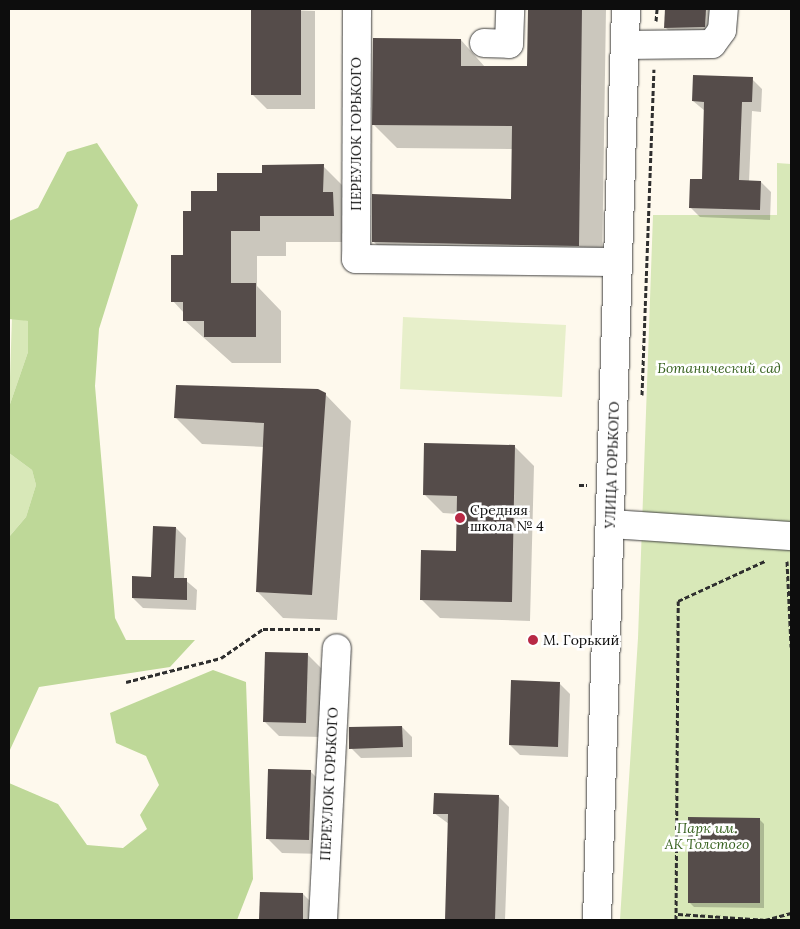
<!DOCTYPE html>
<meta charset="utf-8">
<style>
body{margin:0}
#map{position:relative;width:800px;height:929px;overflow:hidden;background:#fef9ed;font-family:Lora,serif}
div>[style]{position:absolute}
.green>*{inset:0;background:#d8e8b8}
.forest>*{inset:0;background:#bed898}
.pitch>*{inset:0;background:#e7efca}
.shadow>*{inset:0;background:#0003}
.building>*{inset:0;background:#554c4a}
.path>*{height:3px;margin-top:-1.5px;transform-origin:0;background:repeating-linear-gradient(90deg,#2f2f2f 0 5px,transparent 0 7.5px)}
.roads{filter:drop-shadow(0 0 1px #404040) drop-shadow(0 0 1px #404040)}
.minor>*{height:28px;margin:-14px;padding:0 14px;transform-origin:14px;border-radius:14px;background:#fff}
.dots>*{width:14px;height:14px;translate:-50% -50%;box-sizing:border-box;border:2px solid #fff;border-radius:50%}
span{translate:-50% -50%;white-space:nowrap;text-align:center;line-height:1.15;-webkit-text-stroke:5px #fff;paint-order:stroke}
.street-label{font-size:14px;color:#0d0d0d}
.park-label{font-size:14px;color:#37621f;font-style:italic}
.poi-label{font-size:14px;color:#0d0d0d}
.left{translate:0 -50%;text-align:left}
.frame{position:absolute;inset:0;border:10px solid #0d0d0d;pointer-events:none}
</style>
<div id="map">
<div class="green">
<i style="clip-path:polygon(777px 163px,791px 164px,791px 920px,620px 920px,638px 638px,653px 215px,777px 215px)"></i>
<i style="clip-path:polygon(12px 317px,28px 321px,28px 352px,9px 407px)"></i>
<i style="clip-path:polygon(9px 453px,32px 470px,36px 485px,26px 517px,9px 537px)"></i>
</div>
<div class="forest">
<i style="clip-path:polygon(97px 143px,138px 205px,99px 329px,95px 386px,115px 618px,126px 640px,195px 640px,170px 667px,39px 687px,9px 752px,9px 537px,26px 517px,36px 485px,32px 470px,9px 453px,9px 407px,28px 352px,28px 321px,9px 319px,9px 221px,38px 208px,67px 152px)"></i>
<i style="clip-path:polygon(213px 670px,246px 682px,253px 879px,237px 920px,9px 920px,9px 783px,58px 804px,87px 845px,123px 848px,147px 829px,140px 815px,159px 785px,146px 756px,116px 743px,110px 713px)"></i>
</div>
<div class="pitch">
<i style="clip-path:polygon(403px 317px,566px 325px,562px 397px,400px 389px)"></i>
</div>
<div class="shadow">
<i style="clip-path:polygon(253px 9px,315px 11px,315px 109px,267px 109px,252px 94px)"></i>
<i style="clip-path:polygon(529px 9px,606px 9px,602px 269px,397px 265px,373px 241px,513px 201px,513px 149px,397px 148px,373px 124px,461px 40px,485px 67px,528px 68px)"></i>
<i style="clip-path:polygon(666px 9px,720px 9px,718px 43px,681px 43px,666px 28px)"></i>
<i style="clip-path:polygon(752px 79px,762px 89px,761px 112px,752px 111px,749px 182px,761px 182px,771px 192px,770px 220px,700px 217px,690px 207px,703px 180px,705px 111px,693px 101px)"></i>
<i style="clip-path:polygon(323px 166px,349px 192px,359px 242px,286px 242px,286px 256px,257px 256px,257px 286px,281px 311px,281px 363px,232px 363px,184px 320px,184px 313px,173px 301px,192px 212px,219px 192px,264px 174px)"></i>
<i style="clip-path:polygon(325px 394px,351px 421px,337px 620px,283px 618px,257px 591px,264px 447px,202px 444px,176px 418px)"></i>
<i style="clip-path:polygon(515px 447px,534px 466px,530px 621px,440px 618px,421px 599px,457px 552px,458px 514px,443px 513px,424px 494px)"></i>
<i style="clip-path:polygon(176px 528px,186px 538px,184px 579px,197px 590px,196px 610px,143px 608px,133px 598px,152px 578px)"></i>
<i style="clip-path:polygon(307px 654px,322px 669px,321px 737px,279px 736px,264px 721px)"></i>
<i style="clip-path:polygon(560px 684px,570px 694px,568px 757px,520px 755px,510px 745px)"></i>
<i style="clip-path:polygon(402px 727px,412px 737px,412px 757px,361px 758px,351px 748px)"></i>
<i style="clip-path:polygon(310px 771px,325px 786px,324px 854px,282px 853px,267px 838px)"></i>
<i style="clip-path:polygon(499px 797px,509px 807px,505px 920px,446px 920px,449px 824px,434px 813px)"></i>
<i style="clip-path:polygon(759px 819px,764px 824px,764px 908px,694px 907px,689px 902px)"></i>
<i style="clip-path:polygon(261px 893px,303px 894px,318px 909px,317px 920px,261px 920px)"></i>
</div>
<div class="building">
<i style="clip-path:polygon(251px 9px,301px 9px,301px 95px,251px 95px)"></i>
<i style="clip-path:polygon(528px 9px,582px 9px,579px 246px,372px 242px,372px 194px,511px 199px,512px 126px,372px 125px,373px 38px,461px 39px,461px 66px,527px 66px)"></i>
<i style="clip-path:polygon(665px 9px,706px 9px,705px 27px,664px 28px)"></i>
<i style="clip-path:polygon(693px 75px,753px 77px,752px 102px,742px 102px,739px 180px,761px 181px,760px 210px,689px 208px,690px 179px,702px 179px,704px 102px,692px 101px)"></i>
<i style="clip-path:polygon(324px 164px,323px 192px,333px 192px,334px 216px,260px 216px,260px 231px,231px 231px,231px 283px,256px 283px,256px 337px,204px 337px,204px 321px,183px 321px,183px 302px,171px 302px,171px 255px,183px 255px,183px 211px,191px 211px,191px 191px,217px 191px,217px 173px,262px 173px,262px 165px)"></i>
<i style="clip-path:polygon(176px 385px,318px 389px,326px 393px,312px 595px,256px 592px,264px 423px,174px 418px)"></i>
<i style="clip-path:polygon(424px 443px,515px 445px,512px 602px,420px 600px,421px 550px,456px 551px,457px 496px,423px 495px)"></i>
<i style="clip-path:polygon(153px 526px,176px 527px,174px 578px,187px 578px,187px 600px,132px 598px,132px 576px,151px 577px)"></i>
<i style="clip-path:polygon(265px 652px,308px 653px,306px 723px,263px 722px)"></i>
<i style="clip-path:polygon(511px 680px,560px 682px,558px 747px,509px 745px)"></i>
<i style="clip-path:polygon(402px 726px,403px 747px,349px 749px,349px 727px)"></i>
<i style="clip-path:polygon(268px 769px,311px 770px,309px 840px,266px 839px)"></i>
<i style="clip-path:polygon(434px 793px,499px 795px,495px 920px,445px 920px,448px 814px,433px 814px)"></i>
<i style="clip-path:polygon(688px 817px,760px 818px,760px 903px,688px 903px)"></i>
<i style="clip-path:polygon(260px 892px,303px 893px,303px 920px,259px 920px)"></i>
</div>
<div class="path">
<i style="left:656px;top:21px;width:12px;rotate:-85deg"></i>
<i style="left:642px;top:395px;width:326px;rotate:-87.9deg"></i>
<i style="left:579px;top:485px;width:8px"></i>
<i style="left:787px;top:561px;width:86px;rotate:87.3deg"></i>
<i style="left:126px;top:682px;width:98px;rotate:-14.2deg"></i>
<i style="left:221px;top:658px;width:51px;rotate:-34.6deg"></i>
<i style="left:263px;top:629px;width:58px"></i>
<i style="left:678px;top:914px;width:87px;rotate:3.9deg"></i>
<i style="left:765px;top:920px;width:27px;rotate:-15deg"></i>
<i style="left:676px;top:920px;width:319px;rotate:-89.6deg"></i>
<i style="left:678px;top:601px;width:96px;rotate:-24.7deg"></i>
</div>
<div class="roads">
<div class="minor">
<i style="left:357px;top:9px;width:250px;rotate:90.2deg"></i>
<i style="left:356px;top:259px;width:262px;rotate:0.7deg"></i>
<i style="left:484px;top:43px;width:25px;rotate:2deg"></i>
<i style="left:509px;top:44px;width:35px;rotate:-88deg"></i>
<i style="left:625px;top:45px;width:87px;rotate:-0.7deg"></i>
<i style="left:712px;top:44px;width:17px;rotate:-54deg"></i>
<i style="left:722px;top:30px;width:21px;rotate:-85deg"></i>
<i style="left:610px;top:524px;width:181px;rotate:3.8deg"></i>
<i style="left:323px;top:920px;width:272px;rotate:-87.1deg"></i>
<i style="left:597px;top:920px;width:911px;rotate:-88.18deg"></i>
</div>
</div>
<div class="dots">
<i style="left:460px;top:518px;background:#b82945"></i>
<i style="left:533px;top:640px;background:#b82945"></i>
</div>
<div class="street-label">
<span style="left:356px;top:134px;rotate:-90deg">ПЕРЕУЛОК ГОРЬКОГО</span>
<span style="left:612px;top:465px;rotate:-88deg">УЛИЦА ГОРЬКОГО</span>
<span style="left:329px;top:784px;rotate:-87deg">ПЕРЕУЛОК ГОРЬКОГО</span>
</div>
<div class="park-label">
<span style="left:719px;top:368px">Ботанический сад</span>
<span style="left:707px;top:836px">Парк им.<br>АК Толстого</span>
</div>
<div class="poi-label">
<span class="left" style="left:470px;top:518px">Средняя<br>школа № 4</span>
<span class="left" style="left:543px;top:640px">М. Горький</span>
</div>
<div class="frame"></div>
</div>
